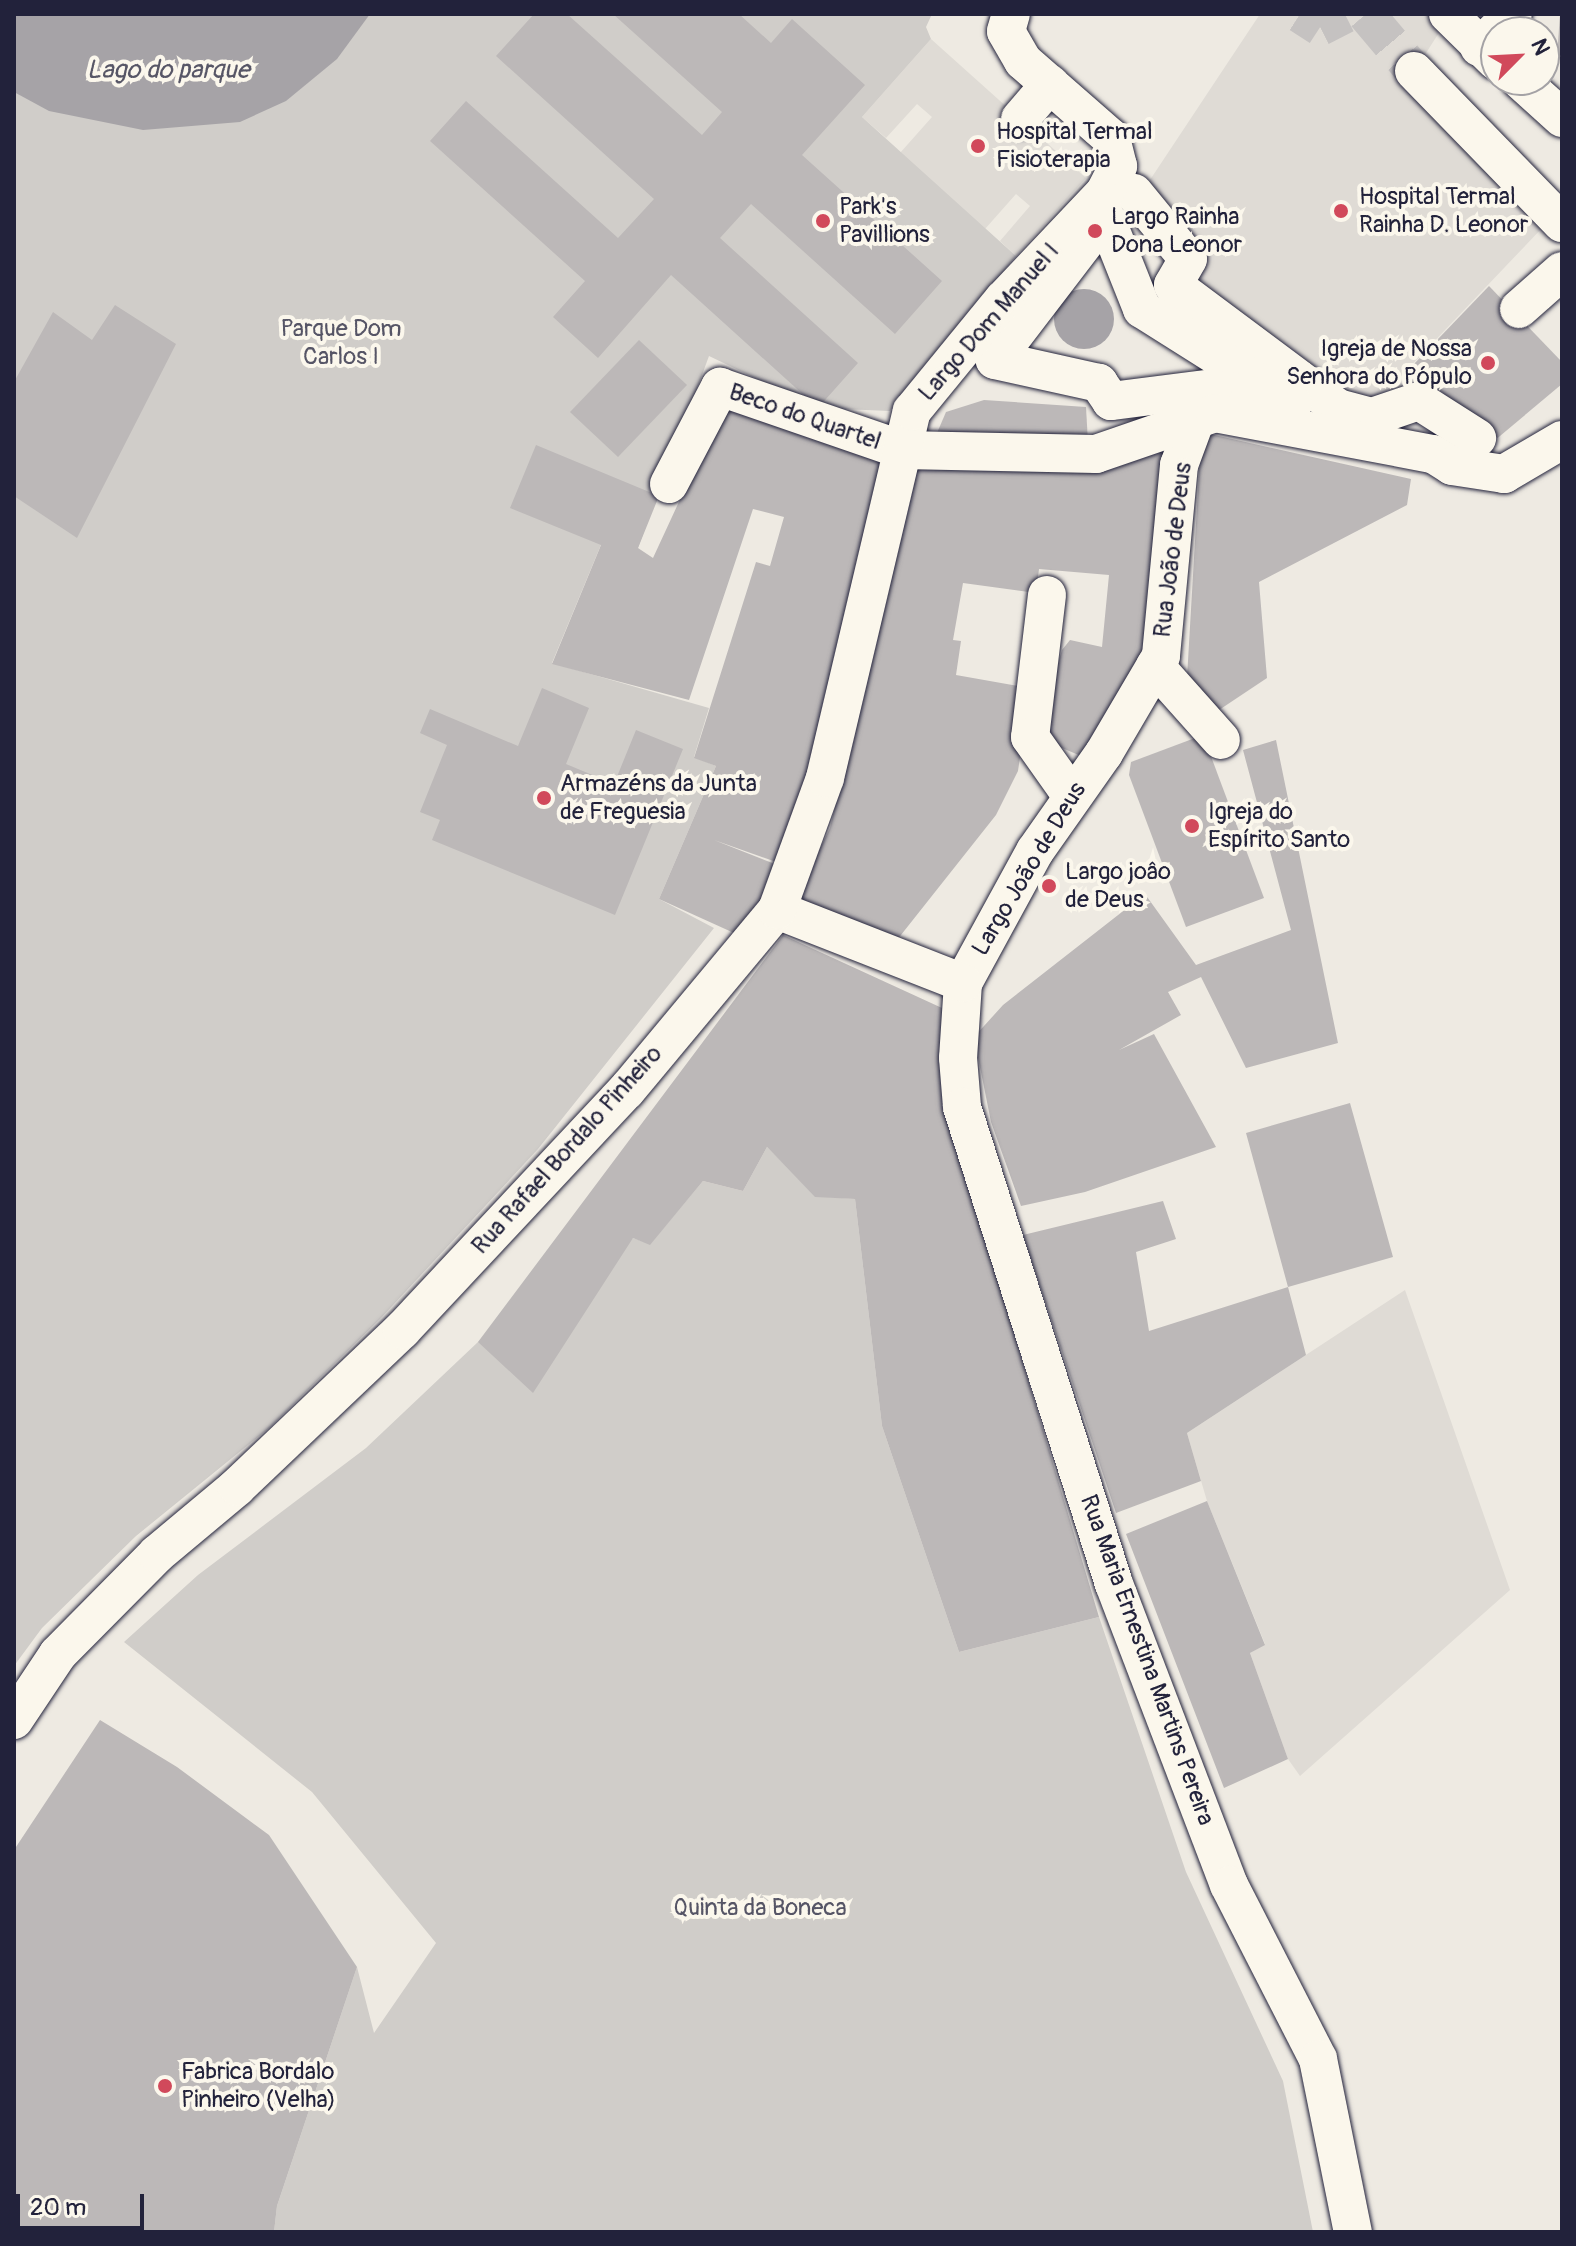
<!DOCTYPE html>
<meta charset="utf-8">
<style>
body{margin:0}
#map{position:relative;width:1576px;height:2246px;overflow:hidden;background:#eeeae2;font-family:Pangolin,sans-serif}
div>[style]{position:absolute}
.built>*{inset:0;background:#dfdbd5}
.green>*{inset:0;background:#d0cdc9}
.water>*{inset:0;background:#a6a3a7}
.round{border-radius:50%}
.building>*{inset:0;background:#bcb8b8}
.street-tunnel>*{height:38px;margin-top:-19px;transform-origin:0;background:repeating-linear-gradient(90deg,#c5c2c1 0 38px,transparent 0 57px)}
.roads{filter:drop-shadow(0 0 2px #22223b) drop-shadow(0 0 2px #22223b)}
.street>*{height:38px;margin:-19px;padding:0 19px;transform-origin:19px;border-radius:19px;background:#fbf7ec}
.dots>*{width:22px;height:22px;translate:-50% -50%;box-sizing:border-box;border:4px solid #fbf7ec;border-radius:50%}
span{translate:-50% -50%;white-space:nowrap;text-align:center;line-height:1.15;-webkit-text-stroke:8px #fbf7ec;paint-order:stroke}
.poi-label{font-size:24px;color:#22223b}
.left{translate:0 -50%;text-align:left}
.right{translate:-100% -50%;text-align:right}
.street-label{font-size:24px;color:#22223b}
.park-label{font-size:24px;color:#565566}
.water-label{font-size:26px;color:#575666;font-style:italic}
.frame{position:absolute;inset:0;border:16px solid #22223b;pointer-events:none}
.north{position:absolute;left:1480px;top:16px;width:80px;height:80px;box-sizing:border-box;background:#fbf7ec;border:2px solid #a4a2a5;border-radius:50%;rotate:66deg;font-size:22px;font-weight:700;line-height:32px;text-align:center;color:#22223b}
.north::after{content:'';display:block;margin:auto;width:28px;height:36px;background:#d1495b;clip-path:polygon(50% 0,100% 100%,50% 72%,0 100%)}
.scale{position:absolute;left:16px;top:2194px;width:128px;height:36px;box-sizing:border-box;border:4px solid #22223b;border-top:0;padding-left:10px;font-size:24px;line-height:28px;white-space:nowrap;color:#22223b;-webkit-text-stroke:6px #fbf7ec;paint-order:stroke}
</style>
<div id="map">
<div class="built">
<i style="clip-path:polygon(1260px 14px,1432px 14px,1442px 28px,1412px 75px,1544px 226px,1366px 413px,1179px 282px,1140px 195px)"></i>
<i style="clip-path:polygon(931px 39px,1086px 178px,1016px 256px,1000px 241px,1030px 206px,1016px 194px,985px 229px,900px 153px,932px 117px,917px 104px,886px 138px,862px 117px)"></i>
<i style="clip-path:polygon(1405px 1290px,1510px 1590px,1300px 1776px,1288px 1759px,1250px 1653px,1265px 1644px,1207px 1501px,1187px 1433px)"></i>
</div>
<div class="green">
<i style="clip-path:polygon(14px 14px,932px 14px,926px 27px,931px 39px,862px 117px,1016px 256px,890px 411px,818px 408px,709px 356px,638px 548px,605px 535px,552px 663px,709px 708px,694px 757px,716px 766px,659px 899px,714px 928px,538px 1149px,381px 1318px,269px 1428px,136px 1536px,42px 1628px,14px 1666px)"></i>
<i style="clip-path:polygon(767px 1147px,815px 1196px,855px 1199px,882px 1426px,959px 1652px,1099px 1617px,1186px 1872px,1283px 2081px,1313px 2232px,274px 2232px,277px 2206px,357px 1967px,374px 2033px,436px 1943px,312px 1792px,124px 1642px,198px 1575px,366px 1448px,478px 1342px,633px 1238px,650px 1244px,703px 1181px,743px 1191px)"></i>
</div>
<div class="water">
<i style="clip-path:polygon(14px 14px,370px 14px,337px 59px,286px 101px,240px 122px,143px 130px,49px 111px,14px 92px)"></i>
<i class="round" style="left:1054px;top:289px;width:60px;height:60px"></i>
</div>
<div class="building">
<i style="clip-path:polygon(534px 14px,567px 14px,702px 135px,722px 112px,613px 14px,739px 14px,771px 43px,792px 19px,865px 85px,802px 155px,942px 281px,895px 334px,751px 204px,720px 238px,858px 363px,818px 408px,671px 275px,598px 358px,553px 317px,585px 281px,430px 141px,466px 101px,618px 238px,654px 199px,496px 56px)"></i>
<i style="clip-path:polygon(1560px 14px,1562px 14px,1562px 62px,1557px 57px)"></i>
<i style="clip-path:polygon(1489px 286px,1562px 362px,1562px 384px,1494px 441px,1413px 365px)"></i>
<i style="clip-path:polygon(115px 305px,176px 344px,77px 538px,14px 496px,14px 382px,53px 312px,92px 340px)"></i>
<i style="clip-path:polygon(639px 340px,687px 385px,618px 457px,570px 412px)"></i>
<i style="clip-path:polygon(726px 400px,887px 457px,828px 707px,782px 864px,714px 840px,780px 866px,765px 898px,734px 933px,659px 899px,716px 766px,694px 758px,756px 562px,770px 566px,784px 517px,753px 509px,689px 700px,552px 664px,601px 545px,510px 508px,536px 445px,659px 496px,638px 548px,653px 558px)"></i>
<i style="clip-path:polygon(984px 400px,1086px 407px,1088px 443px,934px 440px,946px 412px)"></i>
<i style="clip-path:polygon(1210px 434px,1411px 479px,1407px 505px,1259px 582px,1267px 678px,1216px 712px,1187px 678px,1200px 455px)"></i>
<i style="clip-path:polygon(1178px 440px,1147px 651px,1081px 756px,1036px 737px,1062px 650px,1070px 640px,1102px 647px,1109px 575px,1039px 569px,1036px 593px,963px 583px,953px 640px,961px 641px,956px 675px,1030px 688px,1018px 771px,996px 815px,897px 940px,795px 900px,830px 828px,914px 464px)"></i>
<i style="clip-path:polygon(542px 688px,589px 708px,566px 764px,614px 784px,636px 730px,683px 749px,615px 915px,432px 840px,440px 820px,420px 812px,447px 745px,420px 733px,430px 709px,518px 746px)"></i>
<i style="clip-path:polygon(1203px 735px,1264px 898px,1186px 927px,1129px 775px,1131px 762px)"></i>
<i style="clip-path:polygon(1276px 740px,1338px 1043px,1246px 1068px,1201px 977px,1168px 992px,1181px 1015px,1119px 1050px,1154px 1034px,1216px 1147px,1085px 1192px,1021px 1206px,991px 1122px,974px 1037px,1003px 1005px,1145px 894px,1196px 965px,1291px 930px,1243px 750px)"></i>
<i style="clip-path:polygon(783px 935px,942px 1008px,945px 1102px,1099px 1617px,959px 1652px,882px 1426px,855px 1199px,815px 1197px,767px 1147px,743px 1191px,703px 1181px,650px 1245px,633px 1238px,533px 1393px,478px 1342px)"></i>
<i style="clip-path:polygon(1350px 1103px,1393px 1257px,1288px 1287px,1306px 1355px,1187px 1433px,1201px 1481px,1116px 1513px,1023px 1235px,1163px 1201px,1176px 1239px,1136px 1252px,1149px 1331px,1288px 1287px,1246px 1133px)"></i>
<i style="clip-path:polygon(1207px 1501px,1265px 1645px,1250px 1653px,1288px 1759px,1224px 1788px,1126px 1534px)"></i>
<i style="clip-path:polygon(100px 1720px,177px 1767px,269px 1835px,357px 1967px,277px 2206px,274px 2232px,14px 2232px,14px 1850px)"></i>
</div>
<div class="street-tunnel">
<i style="left:1300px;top:14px;width:24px;rotate:33deg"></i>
<i style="left:1320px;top:27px;width:28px;rotate:-27deg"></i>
<i style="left:1366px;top:14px;width:75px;rotate:49.9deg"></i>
</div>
<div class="roads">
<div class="street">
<i style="left:1448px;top:14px;width:67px;rotate:44.4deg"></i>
<i style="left:1479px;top:47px;width:47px;rotate:-44.1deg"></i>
<i style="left:1414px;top:71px;width:212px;rotate:45.8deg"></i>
<i style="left:1520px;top:80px;width:57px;rotate:42.1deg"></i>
<i style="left:1020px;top:119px;width:46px;rotate:-49.4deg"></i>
<i style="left:1134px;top:193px;width:85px;rotate:50.7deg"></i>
<i style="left:1188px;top:259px;width:30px;rotate:120deg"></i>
<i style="left:1173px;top:285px;width:206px;rotate:36.7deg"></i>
<i style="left:1338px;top:408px;width:35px;rotate:15deg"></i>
<i style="left:1372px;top:417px;width:50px;rotate:-18.8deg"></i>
<i style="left:1419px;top:401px;width:69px;rotate:32.5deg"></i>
<i style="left:1105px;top:216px;width:100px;rotate:68.3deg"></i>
<i style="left:1142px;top:309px;width:178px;rotate:32.2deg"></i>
<i style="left:1293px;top:404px;width:82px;rotate:-168.7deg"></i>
<i style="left:1213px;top:388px;width:103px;rotate:172.7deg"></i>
<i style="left:1111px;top:401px;width:22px;rotate:-124deg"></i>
<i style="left:1099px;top:383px;width:107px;rotate:-167.5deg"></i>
<i style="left:995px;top:360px;width:181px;rotate:-52.6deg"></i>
<i style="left:1519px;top:309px;width:57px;rotate:-41.5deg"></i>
<i style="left:1195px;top:422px;width:46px;rotate:110.4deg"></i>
<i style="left:1179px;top:465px;width:192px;rotate:95.4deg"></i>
<i style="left:1161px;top:656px;width:113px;rotate:120.4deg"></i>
<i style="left:1104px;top:753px;width:120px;rotate:125.1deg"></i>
<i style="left:1035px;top:851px;width:150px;rotate:118.6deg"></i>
<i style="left:963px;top:983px;width:75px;rotate:93.8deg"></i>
<i style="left:958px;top:1058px;width:49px;rotate:85.3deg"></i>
<i style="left:962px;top:1107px;width:501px;rotate:72.33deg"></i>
<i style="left:1114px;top:1584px;width:322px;rotate:69.1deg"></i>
<i style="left:1229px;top:1885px;width:195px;rotate:62.9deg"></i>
<i style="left:1318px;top:2059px;width:177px;rotate:78.6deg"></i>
<i style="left:669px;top:484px;width:110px;rotate:-62.3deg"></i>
<i style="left:720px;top:387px;width:194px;rotate:19deg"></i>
<i style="left:903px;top:450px;width:193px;rotate:1.2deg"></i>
<i style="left:1096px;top:454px;width:126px;rotate:-19deg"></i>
<i style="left:1215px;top:413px;width:222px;rotate:10.7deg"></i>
<i style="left:1433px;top:454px;width:22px;rotate:32deg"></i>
<i style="left:1452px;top:466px;width:53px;rotate:8.7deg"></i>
<i style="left:1504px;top:474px;width:67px;rotate:-30.4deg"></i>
<i style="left:1047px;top:595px;width:143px;rotate:96.8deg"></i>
<i style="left:1030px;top:737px;width:71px;rotate:54.7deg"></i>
<i style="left:1155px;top:666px;width:99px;rotate:48.3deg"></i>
<i style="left:777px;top:910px;width:200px;rotate:21.4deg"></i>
<i style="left:14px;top:1720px;width:79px;rotate:-56.3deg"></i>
<i style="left:58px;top:1654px;width:141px;rotate:-45.3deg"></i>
<i style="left:157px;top:1554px;width:104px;rotate:-39.9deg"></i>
<i style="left:237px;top:1487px;width:228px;rotate:-43.6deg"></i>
<i style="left:402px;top:1330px;width:328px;rotate:-46.9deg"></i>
<i style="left:626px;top:1091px;width:236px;rotate:-50.2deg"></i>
<i style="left:777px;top:910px;width:140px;rotate:-70deg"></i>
<i style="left:825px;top:778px;width:377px;rotate:-76.7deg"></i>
<i style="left:912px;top:411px;width:144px;rotate:-50.7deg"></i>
<i style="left:1003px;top:300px;width:149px;rotate:-46.6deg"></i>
<i style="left:1105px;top:192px;width:29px;rotate:-63deg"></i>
<i style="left:1118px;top:166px;width:29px;rotate:-104deg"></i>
<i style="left:1111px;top:138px;width:117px;rotate:-138.8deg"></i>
<i style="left:1023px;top:61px;width:34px;rotate:-120deg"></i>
<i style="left:1006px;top:31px;width:18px;rotate:-74deg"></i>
</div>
</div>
<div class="dots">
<i style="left:978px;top:146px;background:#d1495b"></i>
<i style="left:1341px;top:211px;background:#d1495b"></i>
<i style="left:823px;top:221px;background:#d1495b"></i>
<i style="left:1095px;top:231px;background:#d1495b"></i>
<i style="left:1488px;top:363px;background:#d1495b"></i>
<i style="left:544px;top:798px;background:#d1495b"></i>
<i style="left:1192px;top:826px;background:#d1495b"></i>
<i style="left:1049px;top:886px;background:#d1495b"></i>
<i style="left:165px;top:2086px;background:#d1495b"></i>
</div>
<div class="poi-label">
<span class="left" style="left:996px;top:146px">Hospital Termal<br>Fisioterapia</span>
<span class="left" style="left:1359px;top:211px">Hospital Termal<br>Rainha D. Leonor</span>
<span class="left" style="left:839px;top:221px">Park's<br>Pavillions</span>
<span class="left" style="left:1111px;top:231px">Largo Rainha<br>Dona Leonor</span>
<span class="right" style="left:1472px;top:363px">Igreja de Nossa<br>Senhora do Pópulo</span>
<span class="left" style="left:560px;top:798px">Armazéns da Junta<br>de Freguesia</span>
<span class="left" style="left:1208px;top:826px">Igreja do<br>Espírito Santo</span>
<span class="left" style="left:1065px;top:886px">Largo joâo<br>de Deus</span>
<span class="left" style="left:181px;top:2086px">Fabrica Bordalo<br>Pinheiro (Velha)</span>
</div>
<div class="street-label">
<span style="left:989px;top:322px;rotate:-49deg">Largo Dom Manuel I</span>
<span style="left:805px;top:417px;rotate:19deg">Beco do Quartel</span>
<span style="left:1173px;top:550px;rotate:-83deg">Rua João de Deus</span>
<span style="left:1029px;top:869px;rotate:-59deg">Largo João de Deus</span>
<span style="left:567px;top:1150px;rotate:-48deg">Rua Rafael Bordalo Pinheiro</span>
<span style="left:1147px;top:1660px;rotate:70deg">Rua Maria Ernestina Martins Pereira</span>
</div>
<div class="park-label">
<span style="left:341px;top:343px">Parque Dom<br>Carlos I</span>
<span style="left:760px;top:1908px">Quinta da Boneca</span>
</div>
<div class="water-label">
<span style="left:168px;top:71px">Lago do parque</span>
</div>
<div class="frame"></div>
<div class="north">N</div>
<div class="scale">20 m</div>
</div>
